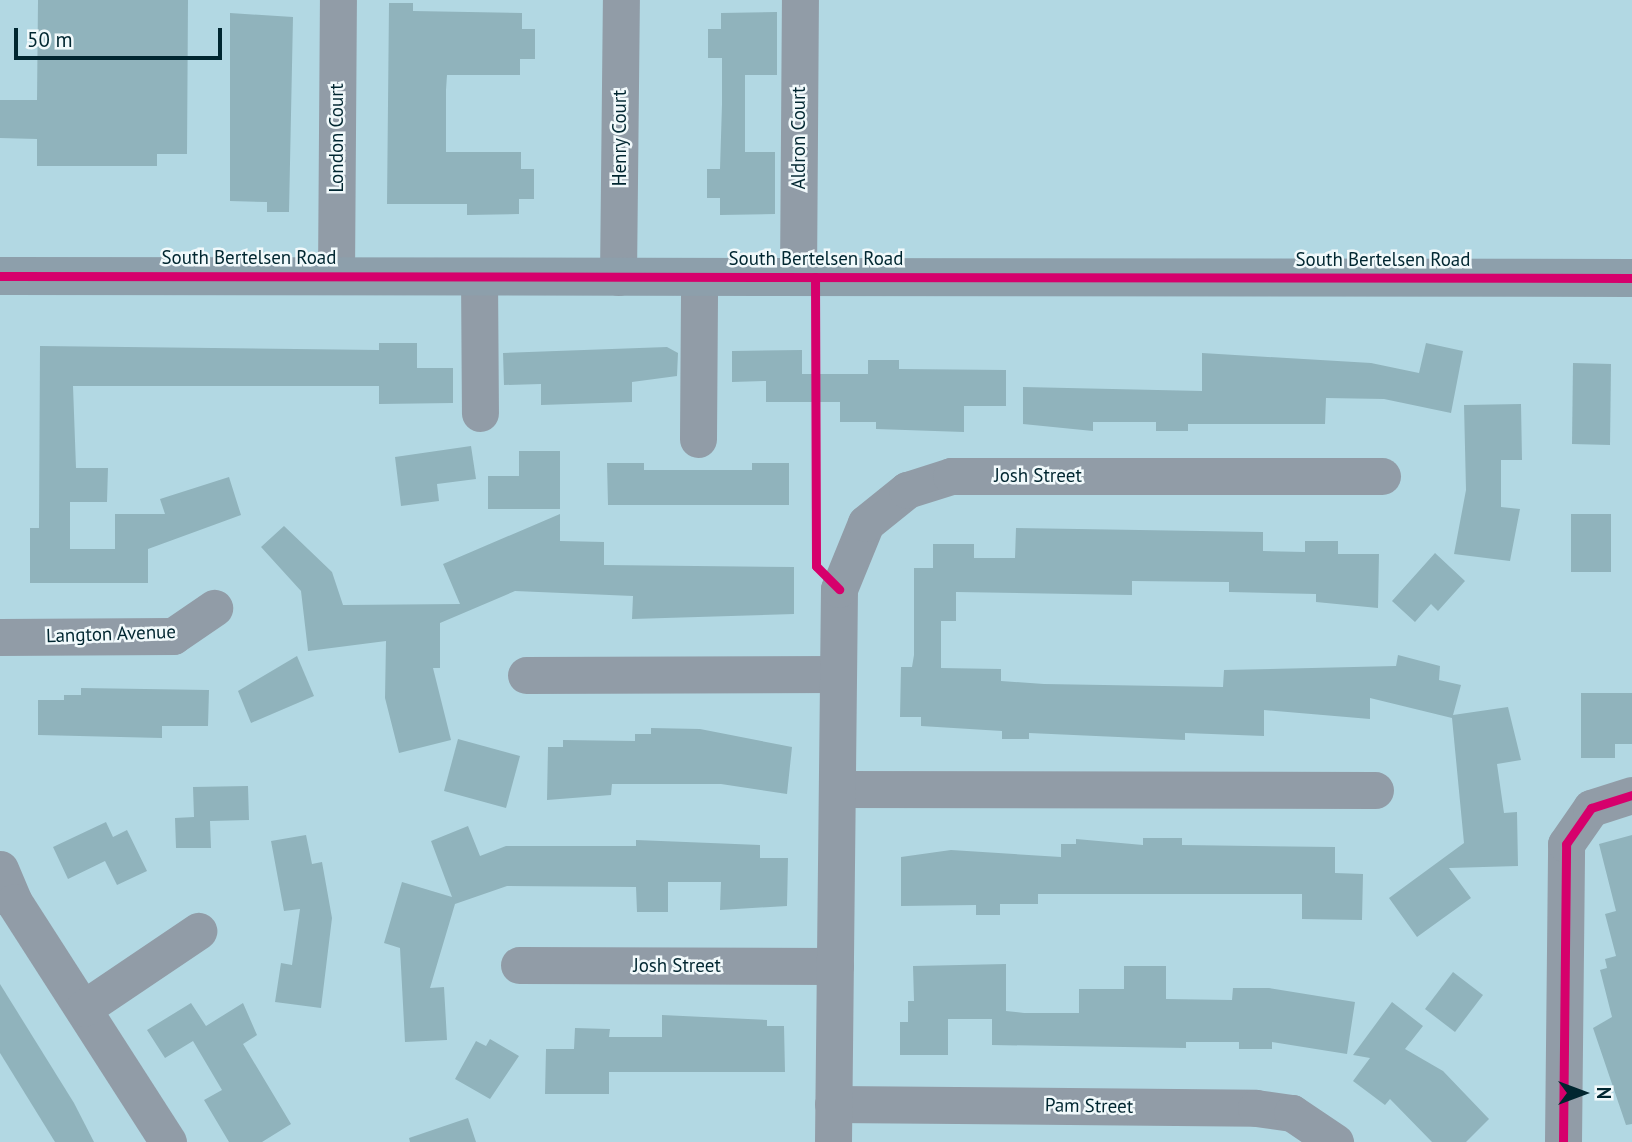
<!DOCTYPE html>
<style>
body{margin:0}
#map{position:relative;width:1632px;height:1142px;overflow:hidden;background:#b2d8e3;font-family:"PT Sans",sans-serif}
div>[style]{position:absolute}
.building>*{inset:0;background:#90b3bc}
.minor>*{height:37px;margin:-18.5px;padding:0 18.5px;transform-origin:18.5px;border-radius:18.5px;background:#919ca7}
.major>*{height:38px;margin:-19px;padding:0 19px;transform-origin:19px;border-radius:19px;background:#8d9fab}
.cycleway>*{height:9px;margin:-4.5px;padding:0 4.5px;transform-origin:4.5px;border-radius:4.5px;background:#d6006c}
span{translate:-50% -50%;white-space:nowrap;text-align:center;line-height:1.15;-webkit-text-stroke:5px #f1f9fb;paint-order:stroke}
.street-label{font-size:19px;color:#002630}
.north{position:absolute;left:1548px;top:1058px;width:70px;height:70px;-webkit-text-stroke:5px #f1f9fb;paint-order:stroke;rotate:90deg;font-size:19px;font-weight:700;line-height:28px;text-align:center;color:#002630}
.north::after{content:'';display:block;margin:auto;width:24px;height:32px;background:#002630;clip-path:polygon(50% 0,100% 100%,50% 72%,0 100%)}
.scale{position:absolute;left:14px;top:28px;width:208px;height:32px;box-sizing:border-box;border:4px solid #002630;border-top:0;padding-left:9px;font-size:21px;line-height:24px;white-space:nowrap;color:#002630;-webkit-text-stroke:5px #f1f9fb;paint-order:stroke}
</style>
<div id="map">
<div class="building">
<i style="clip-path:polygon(38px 0,188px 0,187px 154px,157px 154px,157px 166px,37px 166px,37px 139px,0 138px,0 100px,37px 100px)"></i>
<i style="clip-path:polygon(389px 3px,413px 3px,413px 11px,522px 13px,522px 29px,535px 29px,535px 59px,520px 59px,520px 75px,447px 75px,446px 90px,446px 152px,521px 152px,521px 169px,534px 169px,534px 199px,519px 199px,519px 214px,467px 215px,467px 204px,387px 204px)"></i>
<i style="clip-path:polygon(777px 12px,777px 75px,745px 75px,745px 152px,775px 152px,775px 214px,720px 215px,720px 198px,707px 198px,707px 169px,720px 169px,722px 104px,722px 58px,708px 58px,708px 29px,721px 29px,721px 13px)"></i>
<i style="clip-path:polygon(230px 13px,293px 17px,289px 212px,267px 212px,267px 202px,230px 201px)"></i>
<i style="clip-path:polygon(379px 343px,417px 343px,417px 368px,453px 368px,453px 403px,379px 404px,379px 386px,73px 386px,76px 468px,108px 468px,107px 502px,70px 502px,70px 549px,115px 549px,115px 514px,165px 514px,160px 499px,229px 477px,241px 515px,148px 549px,148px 583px,30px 583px,30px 528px,39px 528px,40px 346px,379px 350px)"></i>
<i style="clip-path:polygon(1426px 343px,1463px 351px,1451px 413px,1384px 399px,1326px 398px,1325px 424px,1188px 424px,1188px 431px,1156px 431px,1156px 422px,1093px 422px,1093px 431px,1023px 424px,1023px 387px,1202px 391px,1202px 353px,1371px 363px,1419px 373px)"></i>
<i style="clip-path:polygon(667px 347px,678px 353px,677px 376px,632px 382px,632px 402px,541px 405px,541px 384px,504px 385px,503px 353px)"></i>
<i style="clip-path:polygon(802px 350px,802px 374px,868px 374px,868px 360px,899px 360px,899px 369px,1006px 370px,1006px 406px,964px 406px,964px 432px,876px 429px,876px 422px,840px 422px,840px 402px,766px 402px,766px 381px,732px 382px,732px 351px)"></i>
<i style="clip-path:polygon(1573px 363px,1611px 364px,1610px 445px,1572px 444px)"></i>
<i style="clip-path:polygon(1521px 404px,1522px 460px,1501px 460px,1501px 507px,1520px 509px,1510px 561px,1454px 554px,1466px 490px,1464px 405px)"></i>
<i style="clip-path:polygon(471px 446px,476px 479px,437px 484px,439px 501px,401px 506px,395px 457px)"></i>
<i style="clip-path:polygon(519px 451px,560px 451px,560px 509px,488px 509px,488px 476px,519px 476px)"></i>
<i style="clip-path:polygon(607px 463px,644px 463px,644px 470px,752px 470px,752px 463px,789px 463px,789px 505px,608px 505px)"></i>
<i style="clip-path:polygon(560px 514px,560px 541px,604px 542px,604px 565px,794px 567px,794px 614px,632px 619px,633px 596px,515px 591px,440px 623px,440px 668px,433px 668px,451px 740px,399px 753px,385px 698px,386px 641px,308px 651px,301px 591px,261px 547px,284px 526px,332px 572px,343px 605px,460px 604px,443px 564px)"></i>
<i style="clip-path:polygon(1571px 514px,1611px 514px,1611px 572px,1571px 572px)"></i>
<i style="clip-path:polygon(1016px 528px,1263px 532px,1263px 551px,1305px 552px,1305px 541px,1338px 541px,1338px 554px,1379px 554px,1378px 608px,1316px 602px,1316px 594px,1229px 592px,1229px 582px,1132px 581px,1132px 595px,956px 592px,956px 621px,941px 621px,941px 668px,1001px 669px,1001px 681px,1044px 684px,1223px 687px,1224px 670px,1396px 666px,1398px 655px,1440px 666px,1439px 680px,1461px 685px,1453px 715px,1508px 707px,1521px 760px,1497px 764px,1504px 813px,1517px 812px,1518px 866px,1449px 868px,1471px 898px,1417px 937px,1389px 898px,1464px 843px,1452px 718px,1370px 698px,1370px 719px,1264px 710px,1264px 736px,1185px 733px,1185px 740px,1029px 733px,1029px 739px,1002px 739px,1002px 731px,921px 726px,921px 717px,900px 717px,901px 667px,912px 667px,914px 655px,914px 568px,933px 568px,933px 544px,974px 544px,974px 558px,1015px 558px)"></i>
<i style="clip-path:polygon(1435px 553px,1465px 581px,1438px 611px,1431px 604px,1415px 622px,1392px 601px)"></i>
<i style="clip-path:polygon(297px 656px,314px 696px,251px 723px,238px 691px)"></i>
<i style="clip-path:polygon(81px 688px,209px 690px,208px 726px,162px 726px,162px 738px,38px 735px,38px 700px,64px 700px,64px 695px,81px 695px)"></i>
<i style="clip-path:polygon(1581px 693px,1632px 693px,1632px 744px,1615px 744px,1615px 758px,1581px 758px)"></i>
<i style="clip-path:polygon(651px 728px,700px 729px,792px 747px,787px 794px,721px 784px,612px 784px,611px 795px,547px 800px,548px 747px,563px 747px,563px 740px,635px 741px,635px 734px,651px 734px)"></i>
<i style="clip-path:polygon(458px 739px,520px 756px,506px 808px,444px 791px)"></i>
<i style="clip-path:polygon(248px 786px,249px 820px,210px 821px,211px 848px,176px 848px,175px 818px,194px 817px,193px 787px)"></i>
<i style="clip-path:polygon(106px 822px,113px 837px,127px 830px,147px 871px,117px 885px,105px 861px,68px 879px,53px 847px)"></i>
<i style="clip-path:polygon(468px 826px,480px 856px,506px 846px,636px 846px,636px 840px,760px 845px,760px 858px,788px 858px,787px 906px,720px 910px,721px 882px,668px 882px,668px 912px,637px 912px,636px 887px,507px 886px,455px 904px,430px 988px,444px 987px,447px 1040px,405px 1042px,400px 948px,384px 943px,402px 882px,452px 897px,431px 841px)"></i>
<i style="clip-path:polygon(306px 835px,312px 864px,322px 862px,332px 918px,321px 1008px,275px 1002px,281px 963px,292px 965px,300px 909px,284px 911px,271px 841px)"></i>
<i style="clip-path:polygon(1632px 835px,1632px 1124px,1626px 1125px,1593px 1028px,1612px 1017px,1600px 970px,1607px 968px,1605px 959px,1616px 956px,1605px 914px,1616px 911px,1599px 844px)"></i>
<i style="clip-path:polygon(1143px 838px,1182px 838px,1182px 845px,1335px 847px,1335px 873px,1363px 874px,1362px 920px,1302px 919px,1302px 894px,1038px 894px,1038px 904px,1000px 904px,1000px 915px,976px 915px,976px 905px,901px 906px,901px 857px,951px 850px,1061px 857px,1061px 844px,1076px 844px,1076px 839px,1143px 845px)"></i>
<i style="clip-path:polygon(1006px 964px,1006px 1011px,1024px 1013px,1079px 1013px,1079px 989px,1124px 989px,1124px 966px,1166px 966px,1166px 999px,1232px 1000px,1233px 988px,1269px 988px,1355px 1002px,1347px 1054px,1272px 1042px,1272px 1049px,1239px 1049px,1239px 1042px,1186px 1042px,1186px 1048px,992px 1045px,992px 1019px,948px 1019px,948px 1055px,900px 1055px,900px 1022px,908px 1022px,908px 1001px,914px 1001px,913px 966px)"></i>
<i style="clip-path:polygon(1453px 972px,1483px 995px,1455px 1032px,1425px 1009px)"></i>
<i style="clip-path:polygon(0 984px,74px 1103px,94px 1142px,55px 1142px,0 1053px)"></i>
<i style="clip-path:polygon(1392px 1002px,1423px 1026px,1405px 1049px,1443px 1071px,1489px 1119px,1466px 1142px,1432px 1142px,1390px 1099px,1385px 1105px,1353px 1081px,1370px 1058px,1353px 1055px)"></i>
<i style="clip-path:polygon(191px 1003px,206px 1026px,243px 1003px,257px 1035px,243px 1044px,291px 1124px,262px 1142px,229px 1142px,204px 1100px,222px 1090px,193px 1041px,165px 1058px,147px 1030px)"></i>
<i style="clip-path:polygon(662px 1015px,767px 1020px,767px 1026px,784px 1026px,785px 1072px,609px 1072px,609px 1094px,545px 1094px,546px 1049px,574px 1049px,575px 1028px,610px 1029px,609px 1037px,662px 1037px)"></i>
<i style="clip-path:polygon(490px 1039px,519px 1056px,490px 1099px,455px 1079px,476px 1041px,486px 1046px)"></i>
<i style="clip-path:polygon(468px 1118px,476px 1142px,410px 1142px,409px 1138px)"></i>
</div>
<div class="minor">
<i style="left:336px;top:276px;width:276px;rotate:-89.6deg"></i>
<i style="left:479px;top:276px;width:137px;rotate:89.6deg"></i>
<i style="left:618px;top:277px;width:277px;rotate:-89.4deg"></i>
<i style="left:798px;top:277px;width:277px;rotate:-89.6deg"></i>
<i style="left:698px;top:439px;width:162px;rotate:-89.6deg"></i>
<i style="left:0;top:637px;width:173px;rotate:-0.3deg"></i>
<i style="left:173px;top:636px;width:50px;rotate:-34.3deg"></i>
<i style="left:526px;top:675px;width:311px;rotate:-0.2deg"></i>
<i style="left:837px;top:789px;width:538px;rotate:0.11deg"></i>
<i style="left:0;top:869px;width:36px;rotate:67deg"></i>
<i style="left:14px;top:902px;width:285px;rotate:57.3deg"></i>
<i style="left:519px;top:965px;width:316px;rotate:0.2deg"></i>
<i style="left:84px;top:1008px;width:138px;rotate:-34deg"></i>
<i style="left:833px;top:1104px;width:423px;rotate:0.5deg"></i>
<i style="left:1256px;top:1108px;width:36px;rotate:8deg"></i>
<i style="left:1292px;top:1113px;width:52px;rotate:34deg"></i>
<i style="left:833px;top:1142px;width:553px;rotate:-89.38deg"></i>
<i style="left:839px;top:589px;width:71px;rotate:-67.8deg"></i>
<i style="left:866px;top:523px;width:53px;rotate:-38.8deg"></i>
<i style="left:907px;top:490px;width:46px;rotate:-17.7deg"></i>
<i style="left:951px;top:476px;width:431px"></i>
<i style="left:1563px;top:1142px;width:298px;rotate:-89.4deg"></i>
<i style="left:1566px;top:844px;width:44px;rotate:-55.2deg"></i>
<i style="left:1591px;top:808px;width:43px;rotate:-17.6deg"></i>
</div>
<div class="major">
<i style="left:0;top:276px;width:1632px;rotate:0.07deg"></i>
</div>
<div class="cycleway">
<i style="left:0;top:276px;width:1632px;rotate:0.07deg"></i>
<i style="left:815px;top:277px;width:289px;rotate:89.8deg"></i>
<i style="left:816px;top:566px;width:33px;rotate:45deg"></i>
<i style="left:1563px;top:1142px;width:298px;rotate:-89.4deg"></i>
<i style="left:1566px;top:844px;width:44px;rotate:-55.2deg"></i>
<i style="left:1591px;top:808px;width:43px;rotate:-17.6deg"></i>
</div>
<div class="street-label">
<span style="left:337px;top:138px;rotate:-90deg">London Court</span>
<span style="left:620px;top:138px;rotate:-90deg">Henry Court</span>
<span style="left:799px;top:138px;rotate:-90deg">Aldron Court</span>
<span style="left:249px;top:258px">South Bertelsen Road</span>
<span style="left:816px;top:259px">South Bertelsen Road</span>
<span style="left:1383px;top:260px">South Bertelsen Road</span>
<span style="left:1038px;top:476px">Josh Street</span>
<span style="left:111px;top:634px;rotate:-2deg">Langton Avenue</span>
<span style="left:677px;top:966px">Josh Street</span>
<span style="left:1089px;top:1106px;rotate:1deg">Pam Street</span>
</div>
<div class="north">N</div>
<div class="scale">50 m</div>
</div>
